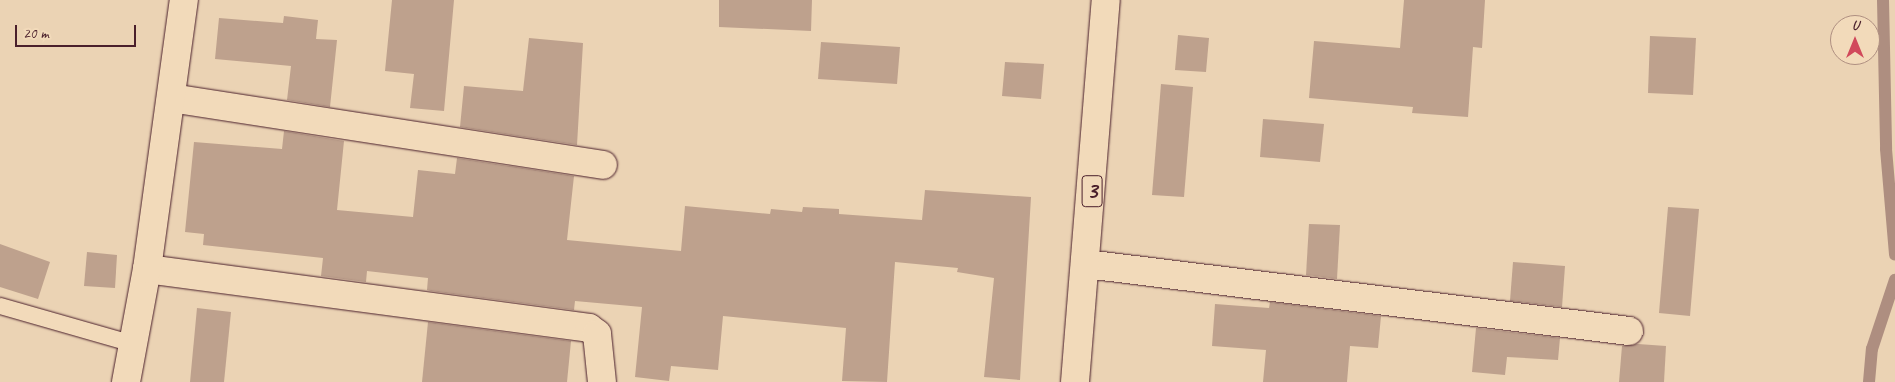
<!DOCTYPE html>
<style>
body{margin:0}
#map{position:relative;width:1895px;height:382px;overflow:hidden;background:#ebd3b4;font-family:Caveat,sans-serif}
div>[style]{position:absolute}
.stream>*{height:12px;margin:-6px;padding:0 6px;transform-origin:6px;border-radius:6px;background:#ae8e80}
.building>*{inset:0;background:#bea18d}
.roads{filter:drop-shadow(0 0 1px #4a1f2b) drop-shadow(0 0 1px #4a1f2b)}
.service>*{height:16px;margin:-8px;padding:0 8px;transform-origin:8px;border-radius:8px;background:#f2daba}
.minor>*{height:28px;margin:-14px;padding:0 14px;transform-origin:14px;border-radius:14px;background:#f2daba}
.trunk>*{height:28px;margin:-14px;padding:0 14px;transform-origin:14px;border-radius:14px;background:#f2daba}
span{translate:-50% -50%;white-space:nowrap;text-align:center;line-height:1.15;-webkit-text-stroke:4px #f2daba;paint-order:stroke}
.shield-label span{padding:1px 4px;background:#f2daba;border:1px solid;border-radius:4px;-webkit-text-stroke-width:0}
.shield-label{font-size:24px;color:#4a1f2b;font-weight:700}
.north{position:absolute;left:1830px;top:15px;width:50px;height:50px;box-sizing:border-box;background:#f2daba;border:1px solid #af8f81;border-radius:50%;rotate:0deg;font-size:14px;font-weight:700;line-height:20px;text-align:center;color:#4a1f2b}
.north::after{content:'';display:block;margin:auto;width:18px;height:22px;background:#d1495b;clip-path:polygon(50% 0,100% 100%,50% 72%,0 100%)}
.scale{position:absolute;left:15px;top:25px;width:121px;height:22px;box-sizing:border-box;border:2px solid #4a1f2b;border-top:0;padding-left:6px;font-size:15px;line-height:18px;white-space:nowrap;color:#4a1f2b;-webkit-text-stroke:4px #f2daba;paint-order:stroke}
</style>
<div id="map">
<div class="stream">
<i style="left:1883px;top:0;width:149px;rotate:88.8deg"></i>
<i style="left:1886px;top:149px;width:106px;rotate:85.1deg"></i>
<i style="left:1869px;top:382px;width:33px;rotate:-85deg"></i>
<i style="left:1872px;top:349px;width:73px;rotate:-71.6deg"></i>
</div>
<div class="building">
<i style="clip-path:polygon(392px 0,454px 0,444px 111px,410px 108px,414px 74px,385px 71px)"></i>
<i style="clip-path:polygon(719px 0,812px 0,811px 31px,719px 27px)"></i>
<i style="clip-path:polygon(1404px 0,1485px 0,1482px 48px,1473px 47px,1468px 117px,1412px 113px,1413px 107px,1309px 98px,1314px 41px,1400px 48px)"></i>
<i style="clip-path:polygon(284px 16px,318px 20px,316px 39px,337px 40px,330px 107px,287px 100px,291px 66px,215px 59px,219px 18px,283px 23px)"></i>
<i style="clip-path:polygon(1178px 35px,1209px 38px,1206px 72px,1175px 70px)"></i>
<i style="clip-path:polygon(1650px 36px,1696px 38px,1693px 95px,1648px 93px)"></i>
<i style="clip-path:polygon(529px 38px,583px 43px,577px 145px,460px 127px,464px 86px,523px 91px)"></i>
<i style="clip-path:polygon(821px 42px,900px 47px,897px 84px,818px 79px)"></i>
<i style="clip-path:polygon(1005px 62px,1044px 64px,1041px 99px,1002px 96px)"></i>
<i style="clip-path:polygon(1161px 84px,1193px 87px,1184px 197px,1152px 195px)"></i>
<i style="clip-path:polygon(1263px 119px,1324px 124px,1320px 162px,1260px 157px)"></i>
<i style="clip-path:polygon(284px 131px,344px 141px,337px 210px,413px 217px,418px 170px,455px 174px,457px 158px,574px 176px,567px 240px,681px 251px,685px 206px,770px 214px,771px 209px,802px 212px,803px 207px,839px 209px,839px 214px,922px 220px,925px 190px,1031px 197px,1020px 380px,984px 377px,994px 278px,957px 272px,958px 268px,895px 262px,887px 382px,842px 381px,846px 328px,723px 316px,718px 370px,671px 366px,669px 381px,635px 377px,642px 307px,575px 301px,574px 310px,431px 291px,427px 290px,428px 278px,367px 271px,366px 282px,321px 276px,323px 258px,203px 245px,204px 234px,185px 232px,194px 142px,282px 149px)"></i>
<i style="clip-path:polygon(1668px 207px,1699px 209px,1690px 316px,1659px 313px)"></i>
<i style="clip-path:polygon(1309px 224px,1340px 225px,1337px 279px,1306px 275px)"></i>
<i style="clip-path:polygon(0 244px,50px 262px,38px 299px,0 287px)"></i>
<i style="clip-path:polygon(87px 252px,117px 255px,115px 288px,84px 286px)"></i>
<i style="clip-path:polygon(1513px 262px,1565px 266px,1562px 307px,1510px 301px)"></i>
<i style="clip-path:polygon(1270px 302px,1381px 316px,1378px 348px,1350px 346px,1347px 382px,1263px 382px,1266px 350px,1212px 346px,1215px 304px,1269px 308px)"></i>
<i style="clip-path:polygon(197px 308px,231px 312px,224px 382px,190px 382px)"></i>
<i style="clip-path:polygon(428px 322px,571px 341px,567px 382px,422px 382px)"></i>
<i style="clip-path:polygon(1476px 328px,1560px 338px,1558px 360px,1507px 357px,1505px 375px,1472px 372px)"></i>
<i style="clip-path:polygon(1638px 344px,1666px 346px,1664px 382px,1619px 382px,1622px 346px)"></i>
</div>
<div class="roads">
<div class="service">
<i style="left:0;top:306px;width:138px;rotate:15.9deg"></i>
</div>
<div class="minor">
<i style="left:171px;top:98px;width:437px;rotate:8.8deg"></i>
<i style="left:1086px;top:264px;width:547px;rotate:7.03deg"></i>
<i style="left:147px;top:269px;width:446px;rotate:7.6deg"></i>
<i style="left:589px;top:328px;width:10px;rotate:37deg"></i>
<i style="left:597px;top:334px;width:48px;rotate:84.1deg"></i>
<i style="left:126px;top:382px;width:115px;rotate:-79.5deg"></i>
<i style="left:147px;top:269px;width:272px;rotate:-82.2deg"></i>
</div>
<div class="trunk">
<i style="left:1075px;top:382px;width:383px;rotate:-85.4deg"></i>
</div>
</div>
<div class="shield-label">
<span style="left:1092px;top:191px">3</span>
</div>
<div class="north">U</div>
<div class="scale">20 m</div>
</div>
